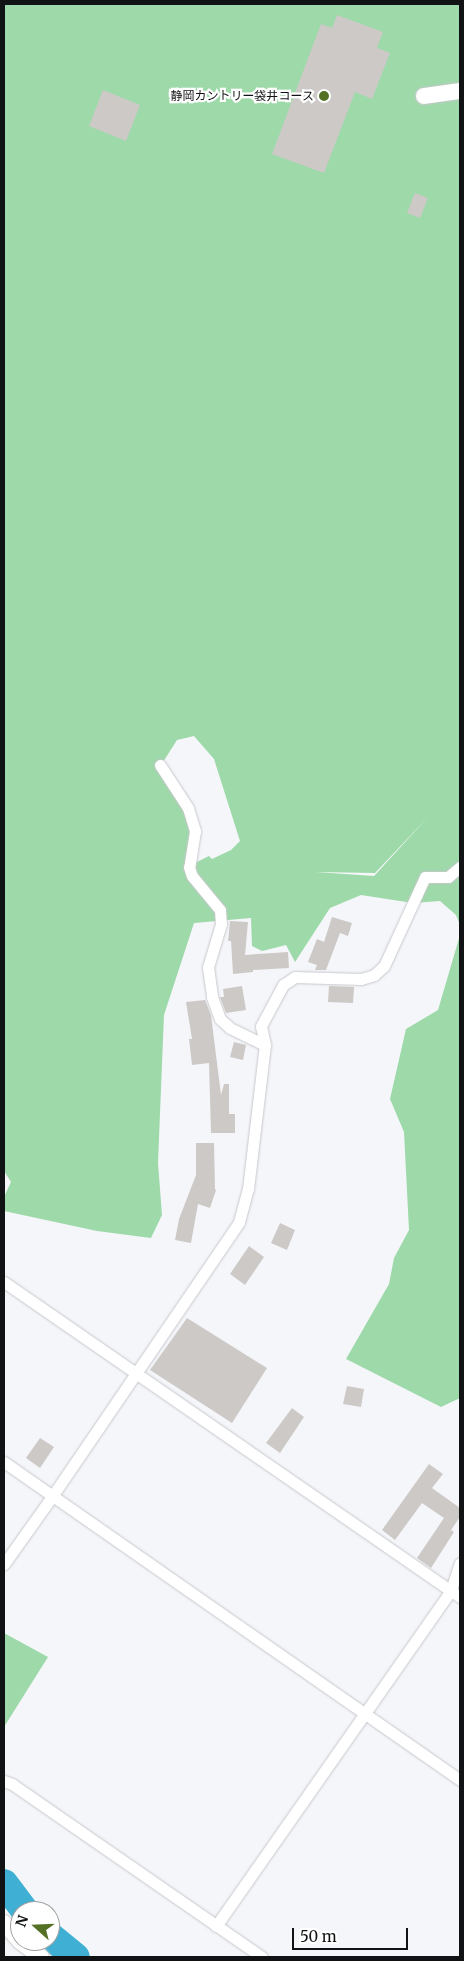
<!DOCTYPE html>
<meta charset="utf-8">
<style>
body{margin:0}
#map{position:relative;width:464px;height:1961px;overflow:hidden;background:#f5f6fa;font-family:Merriweather,"Noto Sans JP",serif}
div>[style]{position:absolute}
.green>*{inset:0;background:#9dd9a9}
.river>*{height:28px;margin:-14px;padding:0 14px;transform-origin:14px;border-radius:14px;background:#3fb0d3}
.building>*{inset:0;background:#cdc9c7}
.roads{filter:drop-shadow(0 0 1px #c7c8cc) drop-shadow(0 0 1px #c7c8cc)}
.street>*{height:11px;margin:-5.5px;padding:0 5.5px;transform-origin:5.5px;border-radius:5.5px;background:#fff}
.secondary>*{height:16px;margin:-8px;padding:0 8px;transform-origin:8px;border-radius:8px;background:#fff}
.dots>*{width:14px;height:14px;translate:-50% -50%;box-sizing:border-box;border:2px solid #fff;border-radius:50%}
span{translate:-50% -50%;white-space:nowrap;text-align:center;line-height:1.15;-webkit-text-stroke:4.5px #fff;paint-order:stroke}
.poi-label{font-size:12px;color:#111213}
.right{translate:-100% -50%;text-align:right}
.frame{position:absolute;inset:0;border:5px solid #111213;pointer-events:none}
.north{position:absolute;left:10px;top:1901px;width:50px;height:50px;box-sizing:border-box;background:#fff;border:1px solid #a0a0a1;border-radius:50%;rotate:290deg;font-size:14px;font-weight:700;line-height:20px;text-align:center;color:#111213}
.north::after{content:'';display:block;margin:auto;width:18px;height:22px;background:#547024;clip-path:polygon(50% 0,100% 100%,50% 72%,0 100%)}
.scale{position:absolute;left:292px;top:1928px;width:116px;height:22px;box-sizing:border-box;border:2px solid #111213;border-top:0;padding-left:6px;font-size:15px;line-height:18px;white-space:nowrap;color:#111213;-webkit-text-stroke:4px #fff;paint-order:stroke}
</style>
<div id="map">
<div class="green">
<i style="clip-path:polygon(evenodd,4px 4px,460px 4px,460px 925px,456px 915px,440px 901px,413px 903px,361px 895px,330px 908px,295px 962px,286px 945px,262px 951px,252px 946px,251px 918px,194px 923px,164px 1015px,158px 1163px,162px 1215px,151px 1238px,97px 1231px,4px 1211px,4px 1197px,11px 1182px,4px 1171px,4px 4px,194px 736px,214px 759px,240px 841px,231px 850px,212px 859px,209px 856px,189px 866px,191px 817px,163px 762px,177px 740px,194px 736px,4px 4px,429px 816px,374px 876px,315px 872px,375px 873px,429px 816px)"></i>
<i style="clip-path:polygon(460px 935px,460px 1398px,441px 1407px,346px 1359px,389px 1284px,394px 1258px,409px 1230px,404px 1132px,390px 1099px,406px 1029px,438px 1010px)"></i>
<i style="clip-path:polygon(4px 1633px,48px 1657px,4px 1727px)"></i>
</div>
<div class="river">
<i style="left:4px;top:1883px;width:35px;rotate:53deg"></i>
<i style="left:50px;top:1936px;width:33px;rotate:39deg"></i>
</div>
<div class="building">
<i style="clip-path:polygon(337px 15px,383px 32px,377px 48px,390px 53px,372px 99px,355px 92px,324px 173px,272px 154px,321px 24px,332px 28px)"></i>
<i style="clip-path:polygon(103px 90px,140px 105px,126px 141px,89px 126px)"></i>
<i style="clip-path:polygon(415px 193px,428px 198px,420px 218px,407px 213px)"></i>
<i style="clip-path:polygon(332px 917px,352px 923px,348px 936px,340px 933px,326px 970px,315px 970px,317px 965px,308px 962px,317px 939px,324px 942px)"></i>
<i style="clip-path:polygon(230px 921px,248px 922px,245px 955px,288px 952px,289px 968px,253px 970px,253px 972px,233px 974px,231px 941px,228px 941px)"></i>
<i style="clip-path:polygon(242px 986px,246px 1010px,226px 1013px,220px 997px,224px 997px,223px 989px)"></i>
<i style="clip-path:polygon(329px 986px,354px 987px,353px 1003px,328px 1002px)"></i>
<i style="clip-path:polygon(205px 1000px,211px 1015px,221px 1095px,224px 1084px,229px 1084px,229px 1114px,235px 1114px,235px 1133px,211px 1133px,209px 1063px,192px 1065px,189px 1039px,192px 1039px,186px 1002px)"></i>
<i style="clip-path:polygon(234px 1042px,246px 1045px,243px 1060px,230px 1057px)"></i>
<i style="clip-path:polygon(196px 1143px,214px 1143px,215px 1189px,216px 1190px,210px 1208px,198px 1204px,191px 1243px,175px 1240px,179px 1219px,196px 1175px)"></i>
<i style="clip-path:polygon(280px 1223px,295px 1230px,287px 1250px,271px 1243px)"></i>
<i style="clip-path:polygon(249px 1246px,264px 1257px,245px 1285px,230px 1274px)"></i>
<i style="clip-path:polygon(187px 1318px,267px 1368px,232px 1423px,150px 1370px)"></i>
<i style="clip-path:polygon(347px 1386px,364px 1389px,361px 1407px,343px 1404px)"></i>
<i style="clip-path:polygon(292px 1408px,304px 1417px,280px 1453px,266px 1443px)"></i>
<i style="clip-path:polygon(40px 1438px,54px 1447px,40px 1468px,26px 1458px)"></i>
<i style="clip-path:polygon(429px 1464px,443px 1474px,432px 1488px,460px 1508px,460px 1517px,451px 1530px,454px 1532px,431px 1568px,417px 1558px,444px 1518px,422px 1503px,395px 1540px,382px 1530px)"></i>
</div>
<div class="roads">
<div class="street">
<i style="left:160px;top:765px;width:51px;rotate:56.9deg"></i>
<i style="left:188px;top:808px;width:24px;rotate:73deg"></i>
<i style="left:195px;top:831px;width:36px;rotate:99deg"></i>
<i style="left:189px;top:867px;width:9px;rotate:72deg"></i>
<i style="left:192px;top:876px;width:44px;rotate:50.5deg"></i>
<i style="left:220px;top:910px;width:14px;rotate:86deg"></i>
<i style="left:221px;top:924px;width:45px;rotate:106.8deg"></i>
<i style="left:208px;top:967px;width:30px;rotate:82deg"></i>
<i style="left:212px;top:997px;width:23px;rotate:70deg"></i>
<i style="left:220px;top:1019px;width:13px;rotate:42deg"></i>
<i style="left:230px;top:1028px;width:39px;rotate:26deg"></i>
<i style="left:4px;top:1282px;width:554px;rotate:34.64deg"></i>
<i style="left:4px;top:1462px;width:556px;rotate:34.89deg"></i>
<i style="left:4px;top:1564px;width:85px;rotate:-54.6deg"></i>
<i style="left:53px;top:1495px;width:330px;rotate:-55.7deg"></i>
<i style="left:239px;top:1222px;width:34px;rotate:-75deg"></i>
<i style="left:248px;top:1189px;width:145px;rotate:-83.3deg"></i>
<i style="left:265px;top:1045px;width:19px;rotate:-102deg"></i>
<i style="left:261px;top:1026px;width:47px;rotate:-61.8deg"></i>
<i style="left:283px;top:985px;width:14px;rotate:-34deg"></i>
<i style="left:295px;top:977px;width:66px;rotate:1.7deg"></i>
<i style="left:361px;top:979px;width:14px;rotate:-17deg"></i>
<i style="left:374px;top:975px;width:13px;rotate:-42deg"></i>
<i style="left:384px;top:966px;width:98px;rotate:-65.3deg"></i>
<i style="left:425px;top:877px;width:23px"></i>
<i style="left:448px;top:877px;width:16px;rotate:-40deg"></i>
<i style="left:4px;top:1781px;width:9px;rotate:21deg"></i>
<i style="left:12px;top:1784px;width:304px;rotate:34.7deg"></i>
<i style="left:216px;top:1926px;width:410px;rotate:-55deg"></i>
<i style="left:451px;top:1590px;width:28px;rotate:-72deg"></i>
</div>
<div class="secondary">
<i style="left:424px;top:96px;width:36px;rotate:-8deg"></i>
<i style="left:4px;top:1923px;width:24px;rotate:48deg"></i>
<i style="left:20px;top:1941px;width:26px;rotate:37deg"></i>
</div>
</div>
<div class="dots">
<i style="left:324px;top:96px;background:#547024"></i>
</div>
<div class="poi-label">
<span class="right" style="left:314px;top:96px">静岡カントリー袋井コース</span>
</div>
<div class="frame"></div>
<div class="north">N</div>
<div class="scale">50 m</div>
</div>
